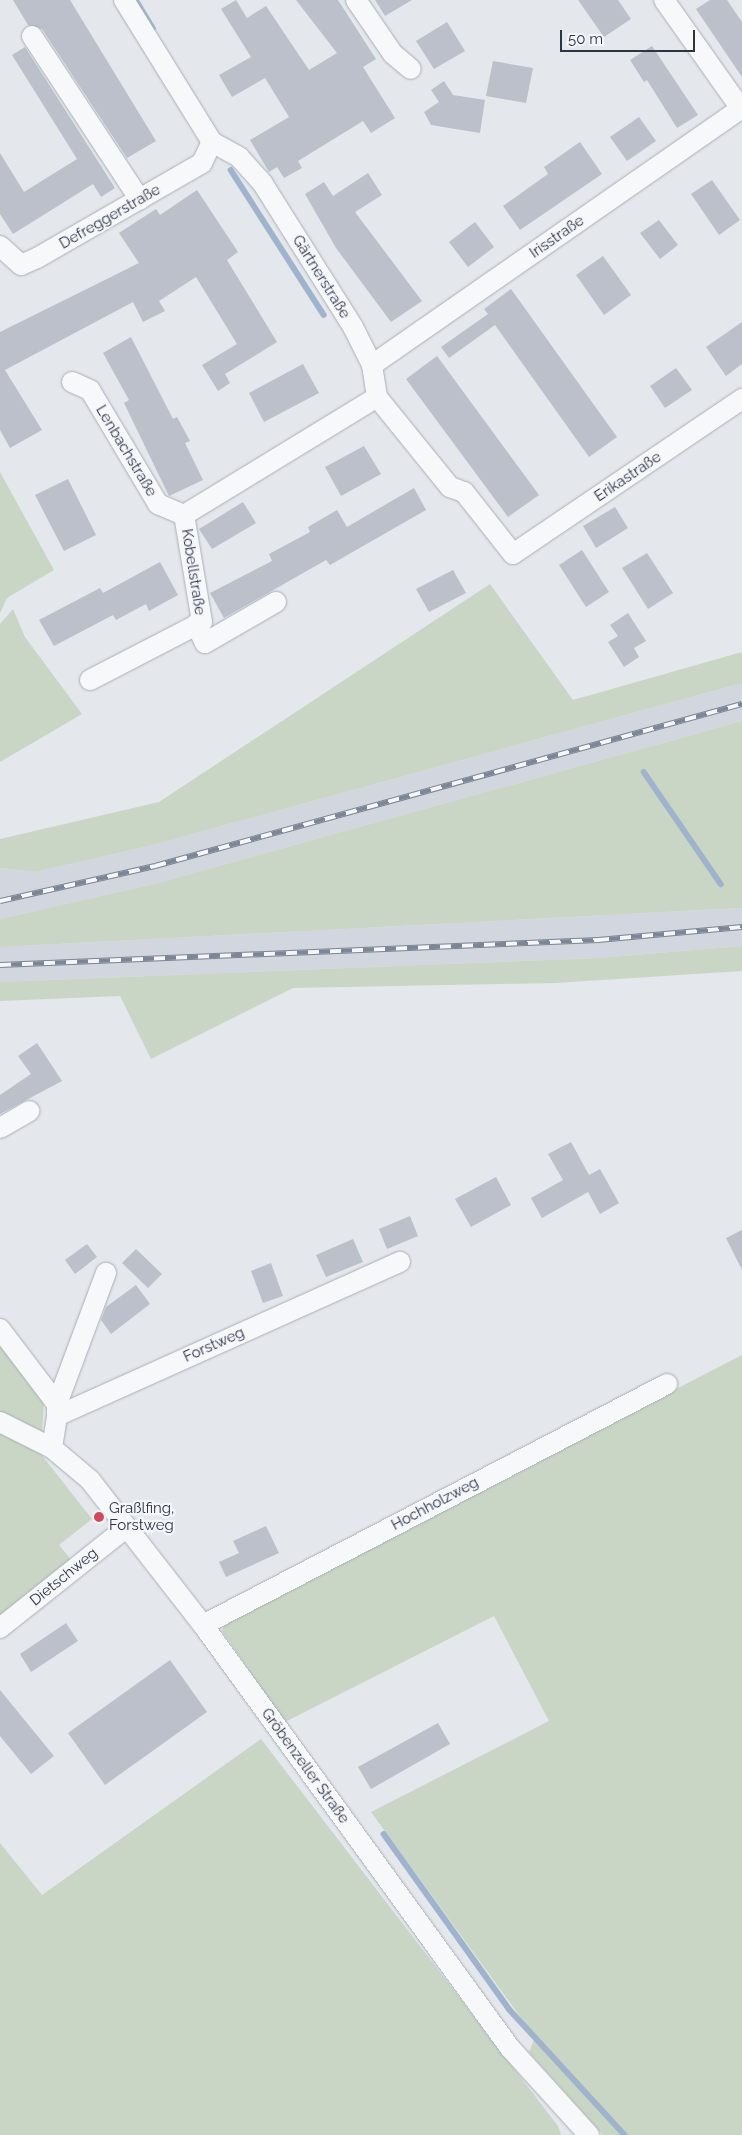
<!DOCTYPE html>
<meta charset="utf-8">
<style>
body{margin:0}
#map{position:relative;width:742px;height:2135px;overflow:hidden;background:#e4e7ec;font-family:Raleway,sans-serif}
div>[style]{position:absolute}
.built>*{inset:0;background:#d2d6de}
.green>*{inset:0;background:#c9d6c5}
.stream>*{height:5.5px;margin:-2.75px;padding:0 2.75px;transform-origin:2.75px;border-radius:2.75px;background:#9fb4cc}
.building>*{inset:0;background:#bbc0ca}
.roads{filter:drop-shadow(0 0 1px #a9aeb7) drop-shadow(0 0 1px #a9aeb7)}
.minor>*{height:20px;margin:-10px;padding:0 10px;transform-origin:10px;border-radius:10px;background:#f7f8fa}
.rail>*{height:5.5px;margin-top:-2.75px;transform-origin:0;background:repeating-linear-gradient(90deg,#f4f6f9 0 11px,#7d8696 0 22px);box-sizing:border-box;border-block:1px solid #7d8696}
.dots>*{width:14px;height:14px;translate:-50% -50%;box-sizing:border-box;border:2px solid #f4f6f9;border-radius:50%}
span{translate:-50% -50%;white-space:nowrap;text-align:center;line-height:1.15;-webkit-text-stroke:4.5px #f4f6f9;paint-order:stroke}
.street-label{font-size:15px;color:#2b3445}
.poi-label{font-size:15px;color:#2b3445}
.left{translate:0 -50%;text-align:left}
.scale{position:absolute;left:560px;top:30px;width:135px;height:22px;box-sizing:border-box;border:2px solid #2b3445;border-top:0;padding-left:6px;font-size:15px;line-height:18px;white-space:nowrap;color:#2b3445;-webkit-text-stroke:4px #f4f6f9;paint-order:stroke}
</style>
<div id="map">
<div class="built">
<i style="clip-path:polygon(742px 683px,742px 721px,158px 883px,0 919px,0 868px,35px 872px,149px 846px)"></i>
<i style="clip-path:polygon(742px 908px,742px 946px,598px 958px,0 982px,0 947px)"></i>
</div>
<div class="green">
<i style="clip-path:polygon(0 472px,54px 570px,7px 598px,0 613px)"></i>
<i style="clip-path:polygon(490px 584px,573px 700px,742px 652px,742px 683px,149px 846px,35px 872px,0 868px,0 839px,159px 802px)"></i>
<i style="clip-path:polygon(13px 609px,25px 637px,82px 714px,0 762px,0 624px)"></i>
<i style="clip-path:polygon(742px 721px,742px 908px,0 947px,0 919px,158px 883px)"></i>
<i style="clip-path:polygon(742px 946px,742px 971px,555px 983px,293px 988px,151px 1059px,120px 996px,0 1001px,0 982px,598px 958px)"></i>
<i style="clip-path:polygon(0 1339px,45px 1392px,40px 1453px,92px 1519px,59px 1545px,72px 1561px,0 1619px)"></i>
<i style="clip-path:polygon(742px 1355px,742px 2135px,603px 2135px,529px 2052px,535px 2037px,371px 1812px,549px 1721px,494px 1616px,285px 1722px,222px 1631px,225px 1622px)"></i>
<i style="clip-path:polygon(261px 1739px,558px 2126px,561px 2135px,0 2135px,0 1843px,42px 1895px)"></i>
</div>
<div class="stream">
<i style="left:136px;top:0;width:33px;rotate:59deg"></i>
<i style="left:231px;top:170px;width:172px;rotate:57.3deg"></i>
<i style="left:644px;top:772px;width:136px;rotate:55.5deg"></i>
<i style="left:384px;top:1834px;width:216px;rotate:54.4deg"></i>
<i style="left:510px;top:2010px;width:170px;rotate:47.4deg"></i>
</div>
<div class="building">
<i style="clip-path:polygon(13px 0,70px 0,156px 141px,127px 158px,42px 29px,28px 25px)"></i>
<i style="clip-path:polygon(236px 0,247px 18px,266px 6px,309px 70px,337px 53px,296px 0,338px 0,376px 59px,363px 67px,395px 118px,371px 133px,363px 121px,298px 161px,302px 168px,284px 178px,277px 167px,269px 172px,250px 140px,289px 117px,265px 78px,232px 97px,219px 75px,251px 57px,221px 9px)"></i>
<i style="clip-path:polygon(375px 0,412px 0,385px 16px)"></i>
<i style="clip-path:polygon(578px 0,618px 0,631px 19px,604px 37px)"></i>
<i style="clip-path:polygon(710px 0,727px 0,742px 22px,742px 77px,696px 9px)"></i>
<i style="clip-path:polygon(447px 22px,465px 51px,434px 69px,416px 41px)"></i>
<i style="clip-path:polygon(652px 46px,698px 115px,677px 128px,647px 80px,644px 82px,630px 60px)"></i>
<i style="clip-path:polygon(25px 47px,115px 188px,101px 197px,93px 184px,13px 234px,0 214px,0 153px,24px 192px,77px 159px,12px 55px)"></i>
<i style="clip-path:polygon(493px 61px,533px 68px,526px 103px,486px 96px)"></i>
<i style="clip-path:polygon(444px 81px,453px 95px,485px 100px,480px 133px,431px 125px,424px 112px,439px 102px,431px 90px)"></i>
<i style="clip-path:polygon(639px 117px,656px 141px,627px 161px,610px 137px)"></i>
<i style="clip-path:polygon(580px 142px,602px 174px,520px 230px,503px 206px,548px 174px,544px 167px)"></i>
<i style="clip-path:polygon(368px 173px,382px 195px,355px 212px,422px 301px,391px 322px,336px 248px,305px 194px,324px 182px,333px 196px)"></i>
<i style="clip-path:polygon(712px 180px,740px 220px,719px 235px,691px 194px)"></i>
<i style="clip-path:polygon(197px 190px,238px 252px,227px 260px,277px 342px,225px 374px,230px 383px,218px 391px,202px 365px,237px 344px,196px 277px,159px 301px,165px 311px,143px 322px,133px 302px,5px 370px,42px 430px,10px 448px,0 430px,0 332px,139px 263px,119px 233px,156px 209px,160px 215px)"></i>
<i style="clip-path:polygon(659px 220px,678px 245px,660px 259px,640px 233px)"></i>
<i style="clip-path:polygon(475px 222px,494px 247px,468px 267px,449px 242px)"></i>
<i style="clip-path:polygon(603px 256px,631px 295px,604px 315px,576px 275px)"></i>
<i style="clip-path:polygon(511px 289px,617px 437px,589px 457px,495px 325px,449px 358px,441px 347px,488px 314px,484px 309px)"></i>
<i style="clip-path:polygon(742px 322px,742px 364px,726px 376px,706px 347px)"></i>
<i style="clip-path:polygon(131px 337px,173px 419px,177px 417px,190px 441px,185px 443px,203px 480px,169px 496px,124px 403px,129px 400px,103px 353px)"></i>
<i style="clip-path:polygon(437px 356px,539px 495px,508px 517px,406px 379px)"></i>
<i style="clip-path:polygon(303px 364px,319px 393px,264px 422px,249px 393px)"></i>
<i style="clip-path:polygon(676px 368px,692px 390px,665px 408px,650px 386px)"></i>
<i style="clip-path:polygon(364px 446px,381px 474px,341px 496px,325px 467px)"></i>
<i style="clip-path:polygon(68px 479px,96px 535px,64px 551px,35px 495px)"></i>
<i style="clip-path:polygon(414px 488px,426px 510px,330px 565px,326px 560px,224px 618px,210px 593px,272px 561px,269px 554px,310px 532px,308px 527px,337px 510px,347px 527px)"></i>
<i style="clip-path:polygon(243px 502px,256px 523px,212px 549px,199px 529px)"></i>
<i style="clip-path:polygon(615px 507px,628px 528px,596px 548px,583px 526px)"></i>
<i style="clip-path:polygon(582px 550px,609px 592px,586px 607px,559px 565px)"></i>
<i style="clip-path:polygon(647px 553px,673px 593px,648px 609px,622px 568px)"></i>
<i style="clip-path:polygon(160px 562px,178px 595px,149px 611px,146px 604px,116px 620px,113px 615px,54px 646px,39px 620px,100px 588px,103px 593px)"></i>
<i style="clip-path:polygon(453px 570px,466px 593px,429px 612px,416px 589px)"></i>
<i style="clip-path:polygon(628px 613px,646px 641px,634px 648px,639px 657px,624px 667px,608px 642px,618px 636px,610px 625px)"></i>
<i style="clip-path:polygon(37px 1043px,62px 1081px,0 1114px,0 1095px,31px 1074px,18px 1056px)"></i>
<i style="clip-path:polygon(571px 1142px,589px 1175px,600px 1169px,619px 1203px,600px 1214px,588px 1192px,542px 1218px,531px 1198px,563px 1180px,548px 1154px)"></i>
<i style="clip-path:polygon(496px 1177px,511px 1205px,471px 1227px,455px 1199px)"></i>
<i style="clip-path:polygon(410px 1216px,418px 1236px,387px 1249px,379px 1229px)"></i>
<i style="clip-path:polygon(742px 1230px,742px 1270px,726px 1238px)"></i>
<i style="clip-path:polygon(353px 1239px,363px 1262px,326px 1277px,316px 1255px)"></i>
<i style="clip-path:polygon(87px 1244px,97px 1257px,75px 1274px,65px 1260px)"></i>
<i style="clip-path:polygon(136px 1249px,162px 1274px,148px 1288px,122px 1263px)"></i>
<i style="clip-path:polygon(271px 1263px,283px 1296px,263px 1303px,251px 1271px)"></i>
<i style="clip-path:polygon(136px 1285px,150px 1304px,111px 1334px,101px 1320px,106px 1307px)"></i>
<i style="clip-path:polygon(266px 1526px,279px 1553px,226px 1577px,219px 1562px,239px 1553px,233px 1541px)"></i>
<i style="clip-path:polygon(66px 1623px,78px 1641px,31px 1672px,20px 1654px)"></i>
<i style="clip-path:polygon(170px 1660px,207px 1712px,105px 1785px,68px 1733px)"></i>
<i style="clip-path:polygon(0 1690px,54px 1756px,31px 1774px,0 1736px)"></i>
<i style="clip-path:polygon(438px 1723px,450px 1744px,371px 1789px,358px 1767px)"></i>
</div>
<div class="roads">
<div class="minor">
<i style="left:124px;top:0;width:167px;rotate:58.2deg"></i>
<i style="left:212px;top:142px;width:31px;rotate:29deg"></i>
<i style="left:239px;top:157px;width:36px;rotate:48deg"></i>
<i style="left:263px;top:184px;width:169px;rotate:57.8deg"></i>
<i style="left:353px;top:327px;width:42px;rotate:63.4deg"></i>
<i style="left:372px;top:365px;width:32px;rotate:81deg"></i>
<i style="left:377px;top:397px;width:116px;rotate:51deg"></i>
<i style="left:450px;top:487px;width:15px;rotate:20deg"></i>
<i style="left:464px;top:492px;width:79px;rotate:51.7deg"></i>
<i style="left:513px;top:554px;width:277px;rotate:-34.1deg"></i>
<i style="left:356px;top:0;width:65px;rotate:55.6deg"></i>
<i style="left:393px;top:54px;width:23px;rotate:40deg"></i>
<i style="left:664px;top:0;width:135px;rotate:54.7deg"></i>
<i style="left:32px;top:36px;width:196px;rotate:56.6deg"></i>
<i style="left:0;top:246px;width:28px;rotate:42deg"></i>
<i style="left:21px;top:265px;width:17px;rotate:-24deg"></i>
<i style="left:37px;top:258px;width:190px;rotate:-29.9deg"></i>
<i style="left:202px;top:163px;width:23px;rotate:-65deg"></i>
<i style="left:372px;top:365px;width:450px;rotate:-34.8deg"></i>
<i style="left:72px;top:382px;width:20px;rotate:24deg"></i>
<i style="left:90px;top:390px;width:133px;rotate:59.2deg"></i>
<i style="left:158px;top:504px;width:28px;rotate:23deg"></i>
<i style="left:196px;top:624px;width:21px;rotate:65deg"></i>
<i style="left:205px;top:643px;width:82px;rotate:-30deg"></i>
<i style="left:90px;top:680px;width:126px;rotate:-27.4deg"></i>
<i style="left:202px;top:622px;width:109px;rotate:-99.5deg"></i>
<i style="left:184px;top:515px;width:226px;rotate:-31.4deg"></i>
<i style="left:0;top:1128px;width:34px;rotate:-30deg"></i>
<i style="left:0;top:1329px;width:94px;rotate:52.8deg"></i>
<i style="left:57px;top:1404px;width:10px;rotate:90deg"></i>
<i style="left:57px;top:1404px;width:140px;rotate:-69.5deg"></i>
<i style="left:0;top:1422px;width:58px;rotate:26.6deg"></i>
<i style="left:52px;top:1448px;width:50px;rotate:40.1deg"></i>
<i style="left:90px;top:1480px;width:184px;rotate:52.1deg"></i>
<i style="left:203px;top:1625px;width:523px;rotate:54.03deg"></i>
<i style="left:510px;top:2048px;width:118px;rotate:47.8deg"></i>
<i style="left:52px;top:1448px;width:32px;rotate:-81deg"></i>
<i style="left:57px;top:1416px;width:376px;rotate:-24.2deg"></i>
<i style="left:203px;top:1625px;width:523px;rotate:-27.45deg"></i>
<i style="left:0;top:1628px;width:162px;rotate:-38.5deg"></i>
</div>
</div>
<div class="rail">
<i style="left:0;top:901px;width:159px;rotate:-12.7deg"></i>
<i style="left:155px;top:866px;width:609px;rotate:-15.43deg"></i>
<i style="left:0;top:965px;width:599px;rotate:-2.39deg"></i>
<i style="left:598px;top:940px;width:145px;rotate:-5.2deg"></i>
</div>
<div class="dots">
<i style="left:99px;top:1517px;background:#d1495b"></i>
</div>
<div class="street-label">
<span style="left:110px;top:217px;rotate:-30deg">Defreggerstraße</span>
<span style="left:557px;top:237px;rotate:-35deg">Irisstraße</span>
<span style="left:321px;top:277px;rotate:58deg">Gärtnerstraße</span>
<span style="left:126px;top:451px;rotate:59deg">Lenbachstraße</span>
<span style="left:628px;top:477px;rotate:-34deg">Erikastraße</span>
<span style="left:193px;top:572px;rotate:81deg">Kobellstraße</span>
<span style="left:214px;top:1345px;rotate:-24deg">Forstweg</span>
<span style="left:435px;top:1504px;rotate:-28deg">Hochholzweg</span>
<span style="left:64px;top:1577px;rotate:-39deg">Dietschweg</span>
<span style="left:305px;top:1766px;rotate:54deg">Gröbenzeller Straße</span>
</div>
<div class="poi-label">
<span class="left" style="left:109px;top:1517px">Graßlfing,<br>Forstweg</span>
</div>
<div class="scale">50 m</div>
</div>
